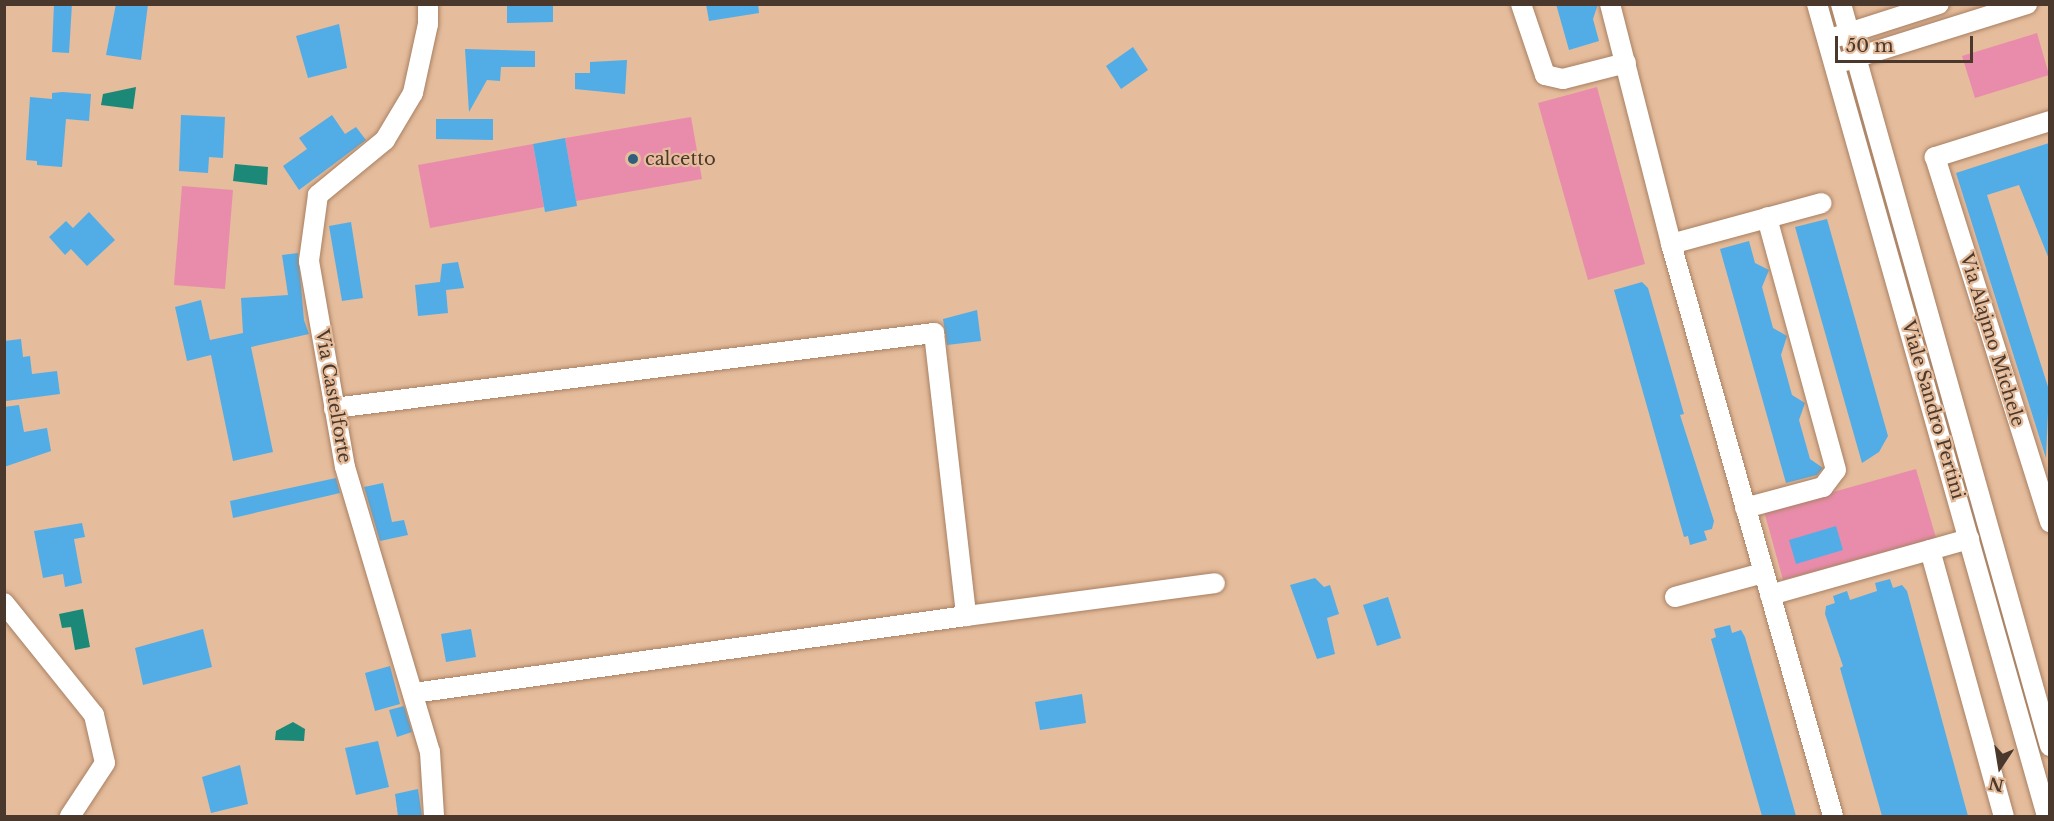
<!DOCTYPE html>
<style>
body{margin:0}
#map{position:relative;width:2054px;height:821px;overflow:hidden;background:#e5bc9c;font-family:"Libre Baskerville",serif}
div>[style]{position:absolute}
.green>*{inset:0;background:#e98cab}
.water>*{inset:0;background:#1c8978}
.building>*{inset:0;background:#52ade7}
.roads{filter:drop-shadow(0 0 2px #a88163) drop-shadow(0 0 2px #a88163)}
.minor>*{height:20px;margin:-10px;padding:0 10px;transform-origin:10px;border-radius:10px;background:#fff}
.dots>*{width:16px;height:16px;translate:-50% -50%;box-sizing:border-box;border:3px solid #e5bc9c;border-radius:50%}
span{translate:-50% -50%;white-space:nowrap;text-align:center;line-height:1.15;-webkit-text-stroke:4.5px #e5bc9c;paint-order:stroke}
.poi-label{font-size:18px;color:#49382b}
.left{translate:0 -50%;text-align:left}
.street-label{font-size:18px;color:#49382b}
.frame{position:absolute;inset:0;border:6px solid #49382b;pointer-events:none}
.north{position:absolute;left:1970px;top:737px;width:60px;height:60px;-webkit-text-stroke:4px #e5bc9c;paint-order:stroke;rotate:192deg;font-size:16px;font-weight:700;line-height:24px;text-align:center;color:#49382b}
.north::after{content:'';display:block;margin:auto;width:21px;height:27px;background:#49382b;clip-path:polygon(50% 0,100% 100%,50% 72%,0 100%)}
.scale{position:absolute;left:1835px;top:36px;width:138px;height:27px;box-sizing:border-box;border:3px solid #49382b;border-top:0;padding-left:8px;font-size:18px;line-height:21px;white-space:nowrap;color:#49382b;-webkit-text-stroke:4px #e5bc9c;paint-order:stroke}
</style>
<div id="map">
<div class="green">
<i style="clip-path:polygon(2037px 33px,2049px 75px,1975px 98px,1962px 56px)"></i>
<i style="clip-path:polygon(1597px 87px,1645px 264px,1588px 280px,1538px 103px)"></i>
<i style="clip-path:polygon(691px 117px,702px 179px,576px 201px,565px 138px)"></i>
<i style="clip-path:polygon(533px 144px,544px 207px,430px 228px,418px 165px)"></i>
<i style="clip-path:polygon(182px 186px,233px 190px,225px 289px,174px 285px)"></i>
<i style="clip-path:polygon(1916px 469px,1936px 538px,1783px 580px,1764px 511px)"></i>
</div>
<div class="water">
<i style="clip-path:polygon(136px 87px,133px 109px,101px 105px,103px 94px)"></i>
<i style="clip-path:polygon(235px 164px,268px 167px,267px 185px,233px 181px)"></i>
<i style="clip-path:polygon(83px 609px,90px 647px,75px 650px,71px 627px,62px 628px,59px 614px)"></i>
<i style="clip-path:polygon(293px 722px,305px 729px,304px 741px,275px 740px,276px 731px)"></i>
</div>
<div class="building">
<i style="clip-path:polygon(54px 4px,72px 4px,69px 53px,52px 52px)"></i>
<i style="clip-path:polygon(116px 4px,148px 4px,141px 60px,106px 55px)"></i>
<i style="clip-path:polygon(507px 4px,553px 4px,553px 22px,507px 23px)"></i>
<i style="clip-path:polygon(706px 4px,758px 4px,759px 13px,709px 21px)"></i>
<i style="clip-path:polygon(1556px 4px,1598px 4px,1593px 19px,1599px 41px,1569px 50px)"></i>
<i style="clip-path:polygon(339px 24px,347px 68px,308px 78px,296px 36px)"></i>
<i style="clip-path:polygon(1133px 47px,1148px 70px,1121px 89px,1106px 66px)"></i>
<i style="clip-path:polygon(465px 49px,535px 51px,535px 67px,501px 67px,500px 81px,487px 80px,469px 112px)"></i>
<i style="clip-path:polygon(627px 60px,625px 94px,575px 89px,575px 73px,590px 73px,590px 62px)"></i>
<i style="clip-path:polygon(62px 92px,91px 94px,89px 121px,66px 119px,62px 167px,37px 165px,37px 161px,26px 160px,30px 97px,52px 99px,52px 93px)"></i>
<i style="clip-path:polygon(181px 115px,225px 117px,223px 158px,209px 157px,208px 173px,179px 171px)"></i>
<i style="clip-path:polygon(332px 115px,345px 134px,356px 127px,366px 140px,299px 190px,283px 166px,307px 149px,299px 138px)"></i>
<i style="clip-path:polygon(436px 119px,493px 119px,493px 140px,436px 139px)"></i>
<i style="clip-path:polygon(565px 138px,577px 206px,545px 212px,533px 144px)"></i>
<i style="clip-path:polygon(2049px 143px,2049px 259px,2019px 185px,1987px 195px,2049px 390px,2046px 458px,1956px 173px)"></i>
<i style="clip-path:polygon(89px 212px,115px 240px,87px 266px,71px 249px,65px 255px,49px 237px,66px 221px,73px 228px)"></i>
<i style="clip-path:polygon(1827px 219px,1888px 436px,1879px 452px,1862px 463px,1795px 227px)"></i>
<i style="clip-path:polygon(351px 222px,363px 298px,342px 301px,329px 226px)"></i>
<i style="clip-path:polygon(1749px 241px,1755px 263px,1769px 270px,1762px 287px,1773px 328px,1787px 336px,1781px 355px,1792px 395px,1805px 403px,1799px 420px,1810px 459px,1823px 468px,1817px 475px,1786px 483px,1720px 249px)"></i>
<i style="clip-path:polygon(298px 253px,304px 320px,309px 334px,251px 347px,273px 452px,233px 461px,211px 355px,187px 361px,175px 307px,201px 300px,210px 340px,243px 333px,241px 298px,288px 295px,282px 255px)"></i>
<i style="clip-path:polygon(458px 262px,464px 288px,446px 290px,448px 313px,418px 316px,415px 285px,440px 282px,442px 264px)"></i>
<i style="clip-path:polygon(1642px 282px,1648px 288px,1684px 414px,1680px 415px,1714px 521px,1712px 529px,1704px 531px,1707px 540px,1690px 545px,1688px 536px,1684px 537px,1614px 290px)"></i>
<i style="clip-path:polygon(977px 310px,981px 341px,947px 345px,943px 319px)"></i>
<i style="clip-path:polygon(21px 339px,23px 357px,30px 356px,32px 374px,57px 371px,60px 394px,6px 401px,4px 341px)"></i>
<i style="clip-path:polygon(19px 405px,24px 432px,47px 428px,51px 451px,4px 467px,4px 407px)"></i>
<i style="clip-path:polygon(336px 478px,340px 493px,233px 518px,230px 501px)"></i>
<i style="clip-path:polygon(383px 483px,392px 522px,404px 520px,408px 535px,380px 541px,364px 487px)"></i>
<i style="clip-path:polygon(82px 523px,85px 537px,74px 539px,82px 583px,65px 587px,63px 574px,43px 578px,34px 531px)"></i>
<i style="clip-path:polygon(1836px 526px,1843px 550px,1796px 564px,1789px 540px)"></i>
<i style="clip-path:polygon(1315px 578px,1324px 587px,1330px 585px,1339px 614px,1327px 618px,1335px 654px,1317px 659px,1290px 585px)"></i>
<i style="clip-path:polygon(1890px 579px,1893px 588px,1902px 585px,1907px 591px,1968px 816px,1882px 816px,1840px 668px,1843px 666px,1825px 614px,1826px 606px,1835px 603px,1833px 596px,1847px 591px,1850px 600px,1877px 591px,1875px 583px)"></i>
<i style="clip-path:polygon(1388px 597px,1401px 638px,1377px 646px,1363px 605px)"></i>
<i style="clip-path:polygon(1730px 625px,1732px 633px,1741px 630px,1745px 637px,1796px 816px,1762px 816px,1711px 639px,1716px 637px,1714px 629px)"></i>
<i style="clip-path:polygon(203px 629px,212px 667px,143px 685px,135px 648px)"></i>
<i style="clip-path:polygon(471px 629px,476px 657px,446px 662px,441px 634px)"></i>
<i style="clip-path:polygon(390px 666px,400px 704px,375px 711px,365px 673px)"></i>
<i style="clip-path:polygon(1082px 694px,1086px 723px,1040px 730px,1035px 702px)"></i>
<i style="clip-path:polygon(404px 706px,412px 732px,397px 737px,389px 710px)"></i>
<i style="clip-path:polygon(378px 741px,389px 787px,356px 795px,345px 748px)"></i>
<i style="clip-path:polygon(240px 765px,248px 804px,211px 813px,202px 777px)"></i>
<i style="clip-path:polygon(418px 789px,422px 816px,398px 816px,395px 794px)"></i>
</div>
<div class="roads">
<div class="minor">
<i style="left:428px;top:4px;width:20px;rotate:90deg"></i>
<i style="left:428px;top:24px;width:71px;rotate:102.3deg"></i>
<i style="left:413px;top:93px;width:55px;rotate:120.8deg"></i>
<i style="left:385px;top:140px;width:87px;rotate:140.6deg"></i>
<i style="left:318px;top:195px;width:67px;rotate:97.8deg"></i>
<i style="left:309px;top:261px;width:209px;rotate:80.1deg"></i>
<i style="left:345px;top:467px;width:297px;rotate:73.4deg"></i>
<i style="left:430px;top:752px;width:64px;rotate:86.4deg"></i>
<i style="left:1521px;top:4px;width:75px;rotate:71.3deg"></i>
<i style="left:1545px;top:75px;width:18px;rotate:13deg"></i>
<i style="left:1563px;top:79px;width:65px;rotate:-14.3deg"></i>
<i style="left:1610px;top:4px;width:248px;rotate:75.7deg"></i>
<i style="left:1671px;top:244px;width:594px;rotate:74.19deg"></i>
<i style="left:1817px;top:4px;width:844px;rotate:74.19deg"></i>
<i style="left:1841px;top:4px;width:771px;rotate:74.27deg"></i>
<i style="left:1836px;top:37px;width:108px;rotate:-17.8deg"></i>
<i style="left:1845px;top:61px;width:191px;rotate:-17.4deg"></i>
<i style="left:2050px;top:121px;width:121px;rotate:162.6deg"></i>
<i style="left:1935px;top:157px;width:383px;rotate:72.5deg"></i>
<i style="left:1671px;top:244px;width:156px;rotate:-15.2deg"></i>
<i style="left:334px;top:408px;width:605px;rotate:-7.13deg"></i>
<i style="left:934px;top:333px;width:285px;rotate:83.5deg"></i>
<i style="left:966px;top:616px;width:557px;rotate:172.06deg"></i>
<i style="left:1745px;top:508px;width:81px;rotate:-15.1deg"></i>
<i style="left:1823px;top:487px;width:21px;rotate:-53deg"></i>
<i style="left:1836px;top:470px;width:262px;rotate:-105.3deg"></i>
<i style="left:1930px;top:550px;width:276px;rotate:74.5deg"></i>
<i style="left:1770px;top:595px;width:207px;rotate:-15.7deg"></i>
<i style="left:1675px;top:597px;width:91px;rotate:-15.3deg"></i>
<i style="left:4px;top:603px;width:144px;rotate:51.2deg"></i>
<i style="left:94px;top:715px;width:49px;rotate:77.1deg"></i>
<i style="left:105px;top:763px;width:64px;rotate:123.4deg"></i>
<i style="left:966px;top:616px;width:251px;rotate:-7.5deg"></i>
</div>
</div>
<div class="dots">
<i style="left:633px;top:159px;background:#305f7e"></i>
</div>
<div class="poi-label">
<span class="left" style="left:645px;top:159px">calcetto</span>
</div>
<div class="street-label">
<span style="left:1992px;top:340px;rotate:73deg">Via Alajmo Michele</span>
<span style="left:333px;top:396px;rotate:80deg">Via Castelforte</span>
<span style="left:1933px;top:410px;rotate:74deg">Viale Sandro Pertini</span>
</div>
<div class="frame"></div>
<div class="north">N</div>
<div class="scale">50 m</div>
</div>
